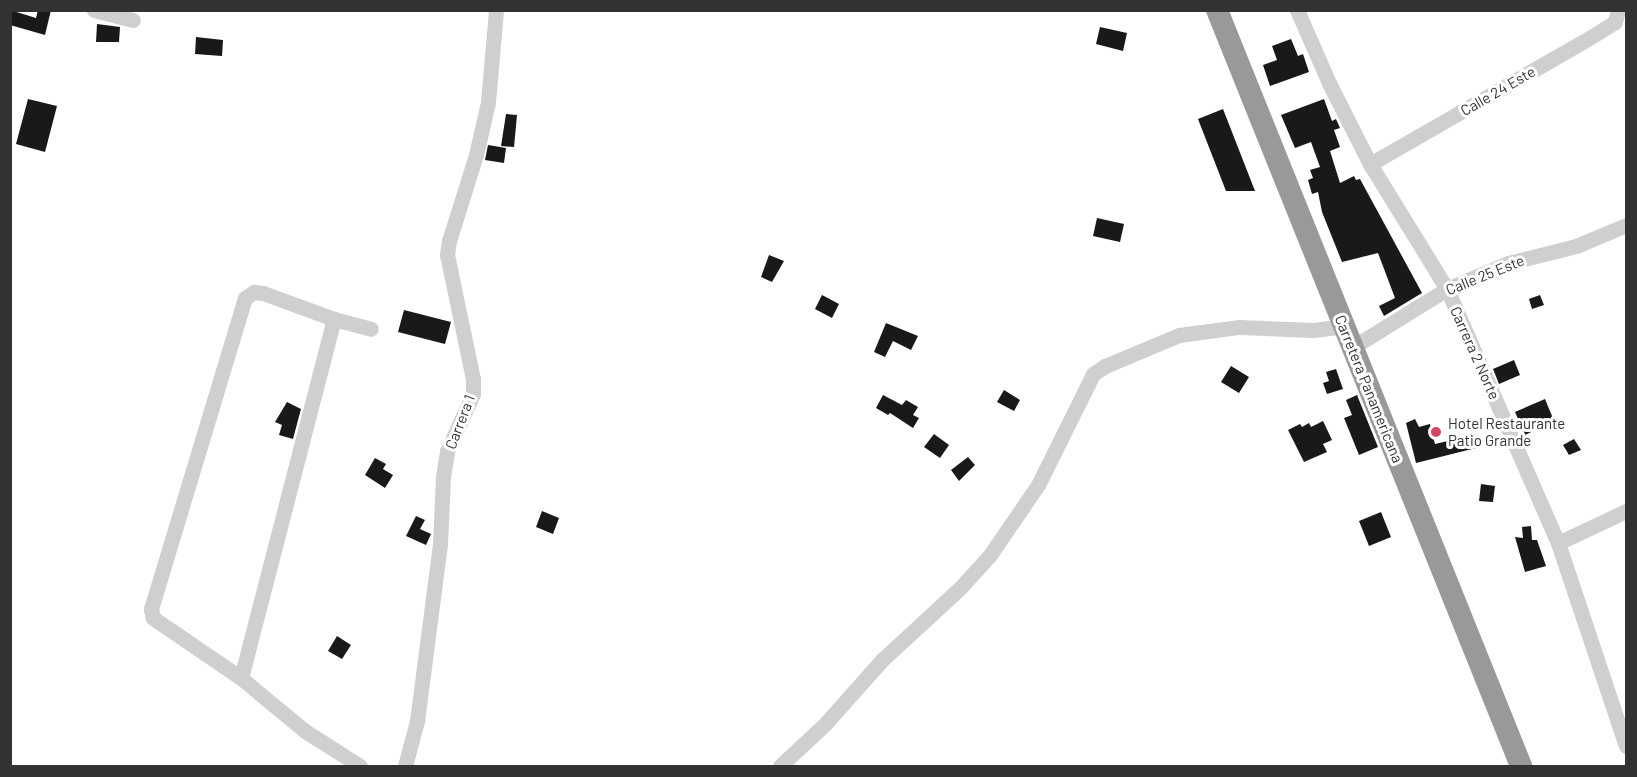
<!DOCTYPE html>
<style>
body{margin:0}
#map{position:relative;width:1637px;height:777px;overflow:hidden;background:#fff;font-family:Barlow,sans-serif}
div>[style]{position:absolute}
.building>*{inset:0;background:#191919}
.minor>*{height:15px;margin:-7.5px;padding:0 7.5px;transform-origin:7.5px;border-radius:7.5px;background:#cfcfcf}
.highway>*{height:22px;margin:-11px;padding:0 11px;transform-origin:11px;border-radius:11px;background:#999}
.dots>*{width:16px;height:16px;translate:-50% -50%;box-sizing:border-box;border:3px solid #fff;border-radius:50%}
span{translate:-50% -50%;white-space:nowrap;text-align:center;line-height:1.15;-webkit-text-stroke:6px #fff;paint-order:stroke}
.street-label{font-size:15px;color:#323232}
.poi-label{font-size:15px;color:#323232}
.left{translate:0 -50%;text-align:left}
.frame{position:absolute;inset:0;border:12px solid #323232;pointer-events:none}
</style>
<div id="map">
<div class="building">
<i style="clip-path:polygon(10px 10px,36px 18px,38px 10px,51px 10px,45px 35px,10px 25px)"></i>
<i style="clip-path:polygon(97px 24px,120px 27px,119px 42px,96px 42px)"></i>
<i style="clip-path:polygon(1100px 27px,1127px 33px,1123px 51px,1096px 44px)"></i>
<i style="clip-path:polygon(196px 37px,223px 40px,222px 56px,195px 54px)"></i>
<i style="clip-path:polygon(1291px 39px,1298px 56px,1303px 54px,1309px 72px,1270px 86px,1263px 65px,1277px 60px,1272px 46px)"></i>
<i style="clip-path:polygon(28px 99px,57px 106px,45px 152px,16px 144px)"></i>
<i style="clip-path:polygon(1324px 99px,1332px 121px,1336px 119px,1340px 128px,1334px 130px,1340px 147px,1330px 151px,1340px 183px,1354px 176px,1356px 180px,1360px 179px,1422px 293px,1384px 316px,1379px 306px,1395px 298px,1378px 253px,1342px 262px,1322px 212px,1318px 192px,1312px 194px,1308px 180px,1313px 178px,1310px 170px,1320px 167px,1311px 142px,1295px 148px,1281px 115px)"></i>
<i style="clip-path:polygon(1223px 109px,1255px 191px,1226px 191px,1198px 119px)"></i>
<i style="clip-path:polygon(506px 114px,517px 115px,514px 147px,501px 146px)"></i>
<i style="clip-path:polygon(488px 145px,506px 148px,504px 163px,485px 160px)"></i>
<i style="clip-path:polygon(1097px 218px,1124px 224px,1120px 242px,1093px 236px)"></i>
<i style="clip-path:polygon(769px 255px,784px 261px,772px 282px,761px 277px)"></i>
<i style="clip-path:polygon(822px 295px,839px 304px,832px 318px,815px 309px)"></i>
<i style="clip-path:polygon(1540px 295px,1544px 305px,1532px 309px,1529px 299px)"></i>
<i style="clip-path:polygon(404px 310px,451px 322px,445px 344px,398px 332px)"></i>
<i style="clip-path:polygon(886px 323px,918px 336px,911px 350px,893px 341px,885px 357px,874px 352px)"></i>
<i style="clip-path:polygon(1514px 360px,1520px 375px,1499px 384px,1493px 369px)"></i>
<i style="clip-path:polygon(1231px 366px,1249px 377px,1239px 393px,1221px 382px)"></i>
<i style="clip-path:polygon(1336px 369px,1343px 389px,1327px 394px,1323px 383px,1329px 381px,1326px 372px)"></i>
<i style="clip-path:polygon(1004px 390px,1020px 400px,1014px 411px,997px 402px)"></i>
<i style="clip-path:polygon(883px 395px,902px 405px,906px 400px,918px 407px,913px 415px,919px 418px,913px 428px,890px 413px,888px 415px,876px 408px)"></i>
<i style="clip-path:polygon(1357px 395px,1378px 447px,1359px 455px,1344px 418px,1352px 415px,1346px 400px)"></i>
<i style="clip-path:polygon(1545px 399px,1554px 421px,1525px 435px,1515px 412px)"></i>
<i style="clip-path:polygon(287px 402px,301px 409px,293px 439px,279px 435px,282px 425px,275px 422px)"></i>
<i style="clip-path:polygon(1415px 419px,1419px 427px,1430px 424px,1435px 444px,1473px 435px,1476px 448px,1416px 463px,1406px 423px)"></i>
<i style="clip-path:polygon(1323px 421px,1332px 440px,1323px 444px,1327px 452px,1304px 462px,1288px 430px,1300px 424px,1302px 427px,1309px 423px,1311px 427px)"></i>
<i style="clip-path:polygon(934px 434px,949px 445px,940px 458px,924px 447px)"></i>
<i style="clip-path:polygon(1574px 439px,1581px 450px,1569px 455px,1563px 445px)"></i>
<i style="clip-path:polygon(968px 457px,975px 465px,959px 481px,951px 470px)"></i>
<i style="clip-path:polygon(375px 458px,386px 464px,383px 469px,393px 475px,385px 488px,365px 475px)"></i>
<i style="clip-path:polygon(1481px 484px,1495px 486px,1493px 502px,1479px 501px)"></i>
<i style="clip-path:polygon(542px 511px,559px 518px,553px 534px,536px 527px)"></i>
<i style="clip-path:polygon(1381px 512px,1391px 537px,1369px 546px,1359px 521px)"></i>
<i style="clip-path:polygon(416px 516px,425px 520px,420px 529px,431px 534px,426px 545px,406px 536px)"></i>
<i style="clip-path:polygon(1531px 526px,1532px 540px,1537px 540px,1546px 566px,1525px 572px,1515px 537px,1523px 538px,1522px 527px)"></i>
<i style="clip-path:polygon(337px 636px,351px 645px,342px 659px,328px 651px)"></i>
</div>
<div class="minor">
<i style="left:94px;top:10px;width:40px;rotate:14.4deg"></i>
<i style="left:1297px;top:10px;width:80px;rotate:66.3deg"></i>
<i style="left:1329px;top:83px;width:91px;rotate:63.2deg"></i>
<i style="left:1370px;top:164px;width:147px;rotate:58.4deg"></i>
<i style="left:1447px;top:289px;width:277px;rotate:66.4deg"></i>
<i style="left:1558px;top:543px;width:214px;rotate:71.5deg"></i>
<i style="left:1370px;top:164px;width:255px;rotate:-29.9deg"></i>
<i style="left:1591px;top:37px;width:28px;rotate:-32deg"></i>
<i style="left:1615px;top:22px;width:12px;rotate:-76deg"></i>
<i style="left:1353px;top:347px;width:110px;rotate:-31.7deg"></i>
<i style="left:1447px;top:289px;width:66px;rotate:-23.1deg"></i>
<i style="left:1508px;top:263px;width:70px;rotate:-14deg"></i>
<i style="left:1576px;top:246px;width:54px;rotate:-22.8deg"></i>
<i style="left:1558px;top:543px;width:75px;rotate:-25.2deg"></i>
<i style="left:241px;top:678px;width:371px;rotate:-75.5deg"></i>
<i style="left:360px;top:766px;width:65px;rotate:-147.5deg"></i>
<i style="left:305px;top:731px;width:83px;rotate:-140.4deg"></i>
<i style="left:241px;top:678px;width:107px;rotate:-145.7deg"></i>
<i style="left:153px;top:618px;width:9px;rotate:-103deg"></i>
<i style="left:151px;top:609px;width:325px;rotate:-73.2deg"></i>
<i style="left:245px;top:298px;width:11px;rotate:-34deg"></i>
<i style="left:254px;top:292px;width:9px;rotate:6deg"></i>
<i style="left:263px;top:293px;width:76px;rotate:20.1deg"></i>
<i style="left:334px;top:319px;width:38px;rotate:15deg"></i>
<i style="left:405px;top:766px;width:47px;rotate:-75.1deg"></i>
<i style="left:417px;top:721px;width:177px;rotate:-82.6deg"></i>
<i style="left:440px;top:545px;width:68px;rotate:-87.5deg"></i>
<i style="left:443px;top:477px;width:26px;rotate:-81deg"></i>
<i style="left:447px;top:451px;width:63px;rotate:-65.5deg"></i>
<i style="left:473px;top:394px;width:15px;rotate:-90deg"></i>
<i style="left:473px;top:379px;width:127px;rotate:-101.8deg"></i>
<i style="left:447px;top:255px;width:14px;rotate:-82deg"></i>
<i style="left:449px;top:241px;width:90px;rotate:-72.6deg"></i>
<i style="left:476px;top:155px;width:54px;rotate:-77.2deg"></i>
<i style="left:488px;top:102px;width:92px;rotate:-85deg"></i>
<i style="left:780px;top:766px;width:62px;rotate:-43deg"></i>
<i style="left:825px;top:724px;width:86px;rotate:-48.3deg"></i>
<i style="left:882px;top:660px;width:106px;rotate:-42.7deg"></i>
<i style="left:960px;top:588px;width:45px;rotate:-47.7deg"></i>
<i style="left:990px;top:555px;width:85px;rotate:-55.6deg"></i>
<i style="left:1038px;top:485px;width:124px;rotate:-63.6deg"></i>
<i style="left:1093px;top:374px;width:14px;rotate:-34deg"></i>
<i style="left:1105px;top:366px;width:80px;rotate:-22.7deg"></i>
<i style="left:1179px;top:335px;width:61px;rotate:-7.6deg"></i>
<i style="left:1239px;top:327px;width:74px;rotate:2.3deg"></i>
<i style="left:1313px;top:330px;width:31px;rotate:-7deg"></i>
</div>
<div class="highway">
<i style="left:1217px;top:10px;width:815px;rotate:68.09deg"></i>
</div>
<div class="dots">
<i style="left:1436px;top:432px;background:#d9445c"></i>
</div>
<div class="street-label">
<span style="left:1498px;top:91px;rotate:-30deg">Calle 24 Este</span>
<span style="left:1485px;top:275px;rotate:-22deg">Calle 25 Este</span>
<span style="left:1475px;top:353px;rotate:66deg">Carrera 2 Norte</span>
<span style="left:1369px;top:389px;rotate:68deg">Carretera Panamericana</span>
<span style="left:460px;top:422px;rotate:-69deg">Carrera 1</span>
</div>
<div class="poi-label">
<span class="left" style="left:1448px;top:432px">Hotel Restaurante<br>Patio Grande</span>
</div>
<div class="frame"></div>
</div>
